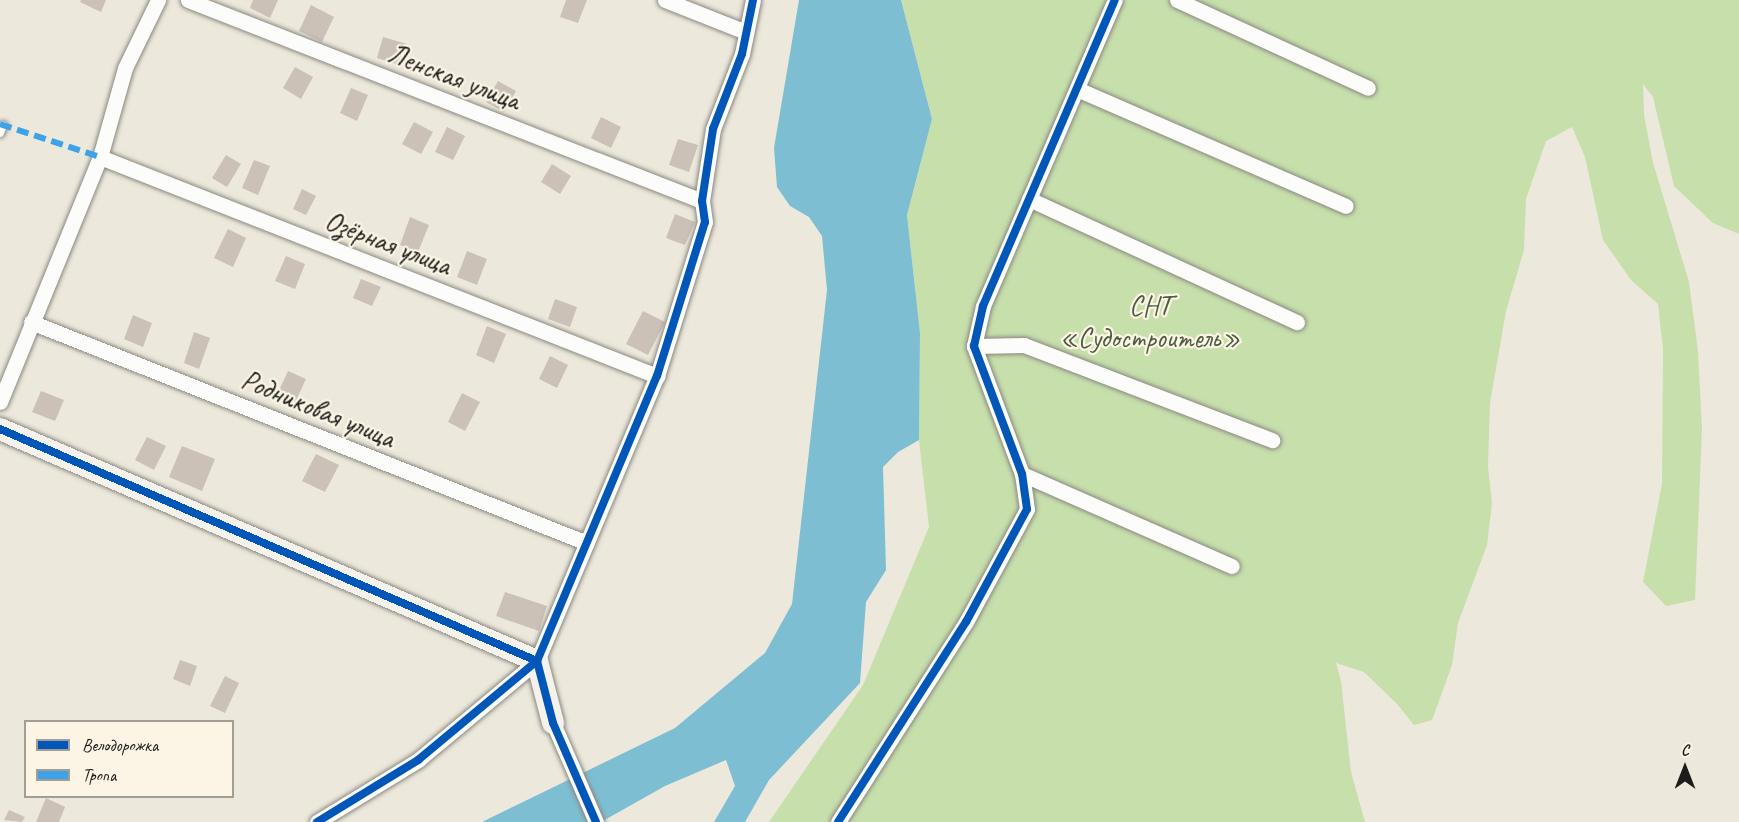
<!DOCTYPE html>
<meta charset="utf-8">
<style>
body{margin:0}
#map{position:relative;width:1739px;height:822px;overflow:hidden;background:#ece8db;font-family:Caveat,sans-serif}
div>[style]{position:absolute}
.green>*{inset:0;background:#c7dfab}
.water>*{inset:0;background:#7ebed2}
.building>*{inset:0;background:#ccc1b7}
.roads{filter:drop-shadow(0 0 2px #8a8882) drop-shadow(0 0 2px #8a8882)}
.lane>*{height:8px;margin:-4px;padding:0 4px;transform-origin:4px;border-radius:4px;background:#fcfcfa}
.street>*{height:15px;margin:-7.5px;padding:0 7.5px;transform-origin:7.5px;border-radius:7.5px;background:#fcfcfa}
.secondary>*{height:22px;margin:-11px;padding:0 11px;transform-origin:11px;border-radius:11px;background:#f5f1eb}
.quiet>*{height:6px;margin-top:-3px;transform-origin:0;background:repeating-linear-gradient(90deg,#3da2ea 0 12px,transparent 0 18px)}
.cycleway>*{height:8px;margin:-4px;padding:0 4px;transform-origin:4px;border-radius:4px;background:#0057b8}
span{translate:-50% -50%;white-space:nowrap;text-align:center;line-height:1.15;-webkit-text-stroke:4.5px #fcf5e5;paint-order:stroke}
.street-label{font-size:28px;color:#1c1c1c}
.park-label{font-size:28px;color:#4d5d40}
.legend{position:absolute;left:24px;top:720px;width:210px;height:78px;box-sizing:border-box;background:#fcf5e5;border:2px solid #a29e95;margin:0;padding:8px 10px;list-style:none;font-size:18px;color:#1c1c1c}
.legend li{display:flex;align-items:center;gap:12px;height:30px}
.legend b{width:30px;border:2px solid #a29e95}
.north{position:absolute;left:1655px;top:738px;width:60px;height:60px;-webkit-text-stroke:4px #fcf5e5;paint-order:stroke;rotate:0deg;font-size:16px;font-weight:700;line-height:24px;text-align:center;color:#1c1c1c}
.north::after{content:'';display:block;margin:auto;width:21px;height:27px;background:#1c1c1c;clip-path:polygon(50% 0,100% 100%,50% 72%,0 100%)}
</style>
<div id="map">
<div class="green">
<i style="clip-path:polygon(901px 0,1739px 0,1739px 234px,1713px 223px,1674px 186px,1653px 97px,1643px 84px,1644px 115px,1653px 163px,1689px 282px,1698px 351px,1702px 429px,1695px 600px,1666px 606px,1643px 582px,1662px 484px,1663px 349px,1658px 304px,1631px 280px,1603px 240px,1585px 157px,1572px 127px,1546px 141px,1526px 199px,1524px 250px,1506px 311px,1490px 403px,1488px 467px,1492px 503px,1487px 545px,1458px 623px,1452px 665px,1432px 720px,1414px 725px,1397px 704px,1364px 672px,1336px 663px,1341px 681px,1351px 772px,1365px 822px,769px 822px,863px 685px,929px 527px,919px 440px,920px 333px,907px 215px,932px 119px)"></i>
</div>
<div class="water">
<i style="clip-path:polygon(799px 0,901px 0,932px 119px,907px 215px,920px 333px,919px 440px,898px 452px,883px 467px,886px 570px,866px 602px,860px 683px,769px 780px,745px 822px,714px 822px,735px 786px,726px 760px,665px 786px,601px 822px,482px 822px,675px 728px,765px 653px,792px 604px,827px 290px,822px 236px,809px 217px,790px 206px,777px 187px,774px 148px)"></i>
</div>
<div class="building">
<i style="clip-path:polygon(81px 0,106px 0,101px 12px,80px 2px)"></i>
<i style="clip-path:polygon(253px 0,278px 0,270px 18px,250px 8px)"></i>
<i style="clip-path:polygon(566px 0,587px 0,578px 23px,560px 17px)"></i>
<i style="clip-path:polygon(311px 5px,334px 17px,322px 42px,299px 31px)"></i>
<i style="clip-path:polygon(383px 37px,407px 44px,400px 65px,377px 58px)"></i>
<i style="clip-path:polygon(295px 67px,313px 77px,301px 99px,283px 88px)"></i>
<i style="clip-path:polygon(498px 81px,516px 91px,504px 112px,486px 102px)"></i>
<i style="clip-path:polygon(351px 88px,368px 95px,357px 121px,340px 113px)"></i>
<i style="clip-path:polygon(601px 117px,621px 127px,611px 148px,591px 138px)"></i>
<i style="clip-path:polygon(414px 122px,433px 132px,421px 154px,402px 144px)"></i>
<i style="clip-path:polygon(447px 127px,465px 136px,453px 160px,435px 152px)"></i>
<i style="clip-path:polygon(678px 139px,698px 145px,689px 172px,669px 165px)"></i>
<i style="clip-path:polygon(226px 155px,241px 164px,227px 187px,212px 178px)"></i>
<i style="clip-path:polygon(254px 160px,270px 166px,258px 195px,242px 188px)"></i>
<i style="clip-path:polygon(552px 164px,571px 176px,560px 194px,541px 182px)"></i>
<i style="clip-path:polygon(302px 189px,316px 196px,306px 215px,293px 209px)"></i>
<i style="clip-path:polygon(675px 214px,695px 222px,685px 245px,666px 238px)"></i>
<i style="clip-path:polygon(410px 217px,429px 225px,418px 252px,400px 245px)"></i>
<i style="clip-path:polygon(228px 229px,246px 238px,233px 267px,214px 258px)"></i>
<i style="clip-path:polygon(467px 251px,487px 259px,477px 285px,457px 277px)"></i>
<i style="clip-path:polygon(286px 256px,305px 264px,295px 289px,275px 281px)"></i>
<i style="clip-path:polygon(361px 279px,381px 287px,372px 306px,353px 298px)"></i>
<i style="clip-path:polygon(555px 299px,577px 307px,570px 327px,548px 319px)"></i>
<i style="clip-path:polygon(643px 311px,665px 322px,648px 355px,626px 344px)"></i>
<i style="clip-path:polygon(133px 315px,152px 323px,143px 347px,124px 339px)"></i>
<i style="clip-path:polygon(487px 326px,506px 334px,494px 363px,476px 355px)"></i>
<i style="clip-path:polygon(194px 332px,210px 338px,199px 369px,184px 363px)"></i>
<i style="clip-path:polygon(550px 356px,568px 365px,557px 388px,539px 379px)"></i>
<i style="clip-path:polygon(288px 371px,306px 379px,294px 405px,276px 397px)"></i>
<i style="clip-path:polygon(41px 391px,64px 400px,55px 421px,32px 412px)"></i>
<i style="clip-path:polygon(462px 393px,480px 402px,465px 431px,448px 422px)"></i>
<i style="clip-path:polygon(147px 437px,166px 446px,154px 470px,135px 460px)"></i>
<i style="clip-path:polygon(182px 446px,215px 459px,202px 491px,169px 477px)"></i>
<i style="clip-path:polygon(316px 454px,339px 465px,325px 492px,302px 481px)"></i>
<i style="clip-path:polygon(505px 592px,547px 606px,539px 631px,496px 616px)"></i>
<i style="clip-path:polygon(180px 660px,197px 666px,190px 686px,173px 679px)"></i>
<i style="clip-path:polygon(225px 676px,239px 683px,225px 713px,210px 706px)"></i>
<i style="clip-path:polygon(46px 798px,65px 807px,59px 822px,36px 822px)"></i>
<i style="clip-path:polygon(9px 810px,25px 817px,22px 822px,4px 820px)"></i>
</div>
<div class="roads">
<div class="lane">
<i style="left:0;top:133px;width:8px;rotate:-67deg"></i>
</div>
<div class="street">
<i style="left:188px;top:0;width:552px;rotate:21.36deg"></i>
<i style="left:665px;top:0;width:87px;rotate:21.6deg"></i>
<i style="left:1177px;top:0;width:210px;rotate:24.7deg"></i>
<i style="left:1077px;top:89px;width:293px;rotate:23.5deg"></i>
<i style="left:100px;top:157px;width:599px;rotate:21.46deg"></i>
<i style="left:1029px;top:199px;width:295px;rotate:24.7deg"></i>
<i style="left:31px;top:322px;width:598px;rotate:21.68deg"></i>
<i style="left:974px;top:346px;width:50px;rotate:-1.1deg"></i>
<i style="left:1024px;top:345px;width:266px;rotate:21deg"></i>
<i style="left:0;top:402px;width:265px;rotate:-67.8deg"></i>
<i style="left:100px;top:157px;width:92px;rotate:-74.3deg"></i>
<i style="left:125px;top:68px;width:76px;rotate:-64.1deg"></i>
<i style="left:1022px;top:474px;width:229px;rotate:23.7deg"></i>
<i style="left:553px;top:723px;width:108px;rotate:66.5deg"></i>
<i style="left:317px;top:822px;width:119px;rotate:-31.5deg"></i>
<i style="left:418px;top:760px;width:155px;rotate:-39.8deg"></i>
<i style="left:537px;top:661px;width:309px;rotate:-67.2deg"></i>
<i style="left:657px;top:376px;width:161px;rotate:-72.7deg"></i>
<i style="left:705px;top:222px;width:21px;rotate:-98deg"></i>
<i style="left:702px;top:201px;width:73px;rotate:-81.3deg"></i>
<i style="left:713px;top:129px;width:80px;rotate:-68.9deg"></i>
<i style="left:742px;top:54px;width:55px;rotate:-78.5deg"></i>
<i style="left:838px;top:822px;width:237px;rotate:-57.4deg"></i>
<i style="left:966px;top:622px;width:128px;rotate:-61.6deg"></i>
<i style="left:1027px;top:509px;width:35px;rotate:-98deg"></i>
<i style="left:1022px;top:474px;width:137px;rotate:-110.6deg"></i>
<i style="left:974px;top:346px;width:41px;rotate:-77.3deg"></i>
<i style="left:983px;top:306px;width:333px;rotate:-66.7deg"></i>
</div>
<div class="secondary">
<i style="left:0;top:429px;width:585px;rotate:23.37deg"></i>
<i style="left:537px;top:661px;width:64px;rotate:75.5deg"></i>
</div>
</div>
<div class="quiet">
<i style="left:0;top:124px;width:105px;rotate:18.3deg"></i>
</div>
<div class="cycleway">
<i style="left:0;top:429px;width:585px;rotate:23.37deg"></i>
<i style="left:537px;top:661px;width:64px;rotate:75.5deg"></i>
<i style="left:553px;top:723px;width:108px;rotate:66.5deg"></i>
<i style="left:317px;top:822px;width:119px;rotate:-31.5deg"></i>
<i style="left:418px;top:760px;width:155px;rotate:-39.8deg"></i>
<i style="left:537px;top:661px;width:309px;rotate:-67.2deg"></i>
<i style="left:657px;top:376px;width:161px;rotate:-72.7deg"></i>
<i style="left:705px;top:222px;width:21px;rotate:-98deg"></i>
<i style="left:702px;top:201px;width:73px;rotate:-81.3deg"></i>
<i style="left:713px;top:129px;width:80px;rotate:-68.9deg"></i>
<i style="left:742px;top:54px;width:55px;rotate:-78.5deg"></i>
<i style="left:838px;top:822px;width:237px;rotate:-57.4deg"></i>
<i style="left:966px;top:622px;width:128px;rotate:-61.6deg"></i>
<i style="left:1027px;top:509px;width:35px;rotate:-98deg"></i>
<i style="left:1022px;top:474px;width:137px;rotate:-110.6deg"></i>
<i style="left:974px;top:346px;width:41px;rotate:-77.3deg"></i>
<i style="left:983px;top:306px;width:333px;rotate:-66.7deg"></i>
</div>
<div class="street-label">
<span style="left:454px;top:77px;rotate:21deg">Ленская улица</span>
<span style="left:388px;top:243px;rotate:21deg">Озёрная улица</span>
<span style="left:318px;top:409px;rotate:22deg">Родниковая улица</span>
</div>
<div class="park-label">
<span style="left:1150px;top:322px">СНТ<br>«Судостроитель»</span>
</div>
<ul class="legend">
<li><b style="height:8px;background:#0057b8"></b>Велодорожка</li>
<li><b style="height:8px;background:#3da2ea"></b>Тропа</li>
</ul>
<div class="north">С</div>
</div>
